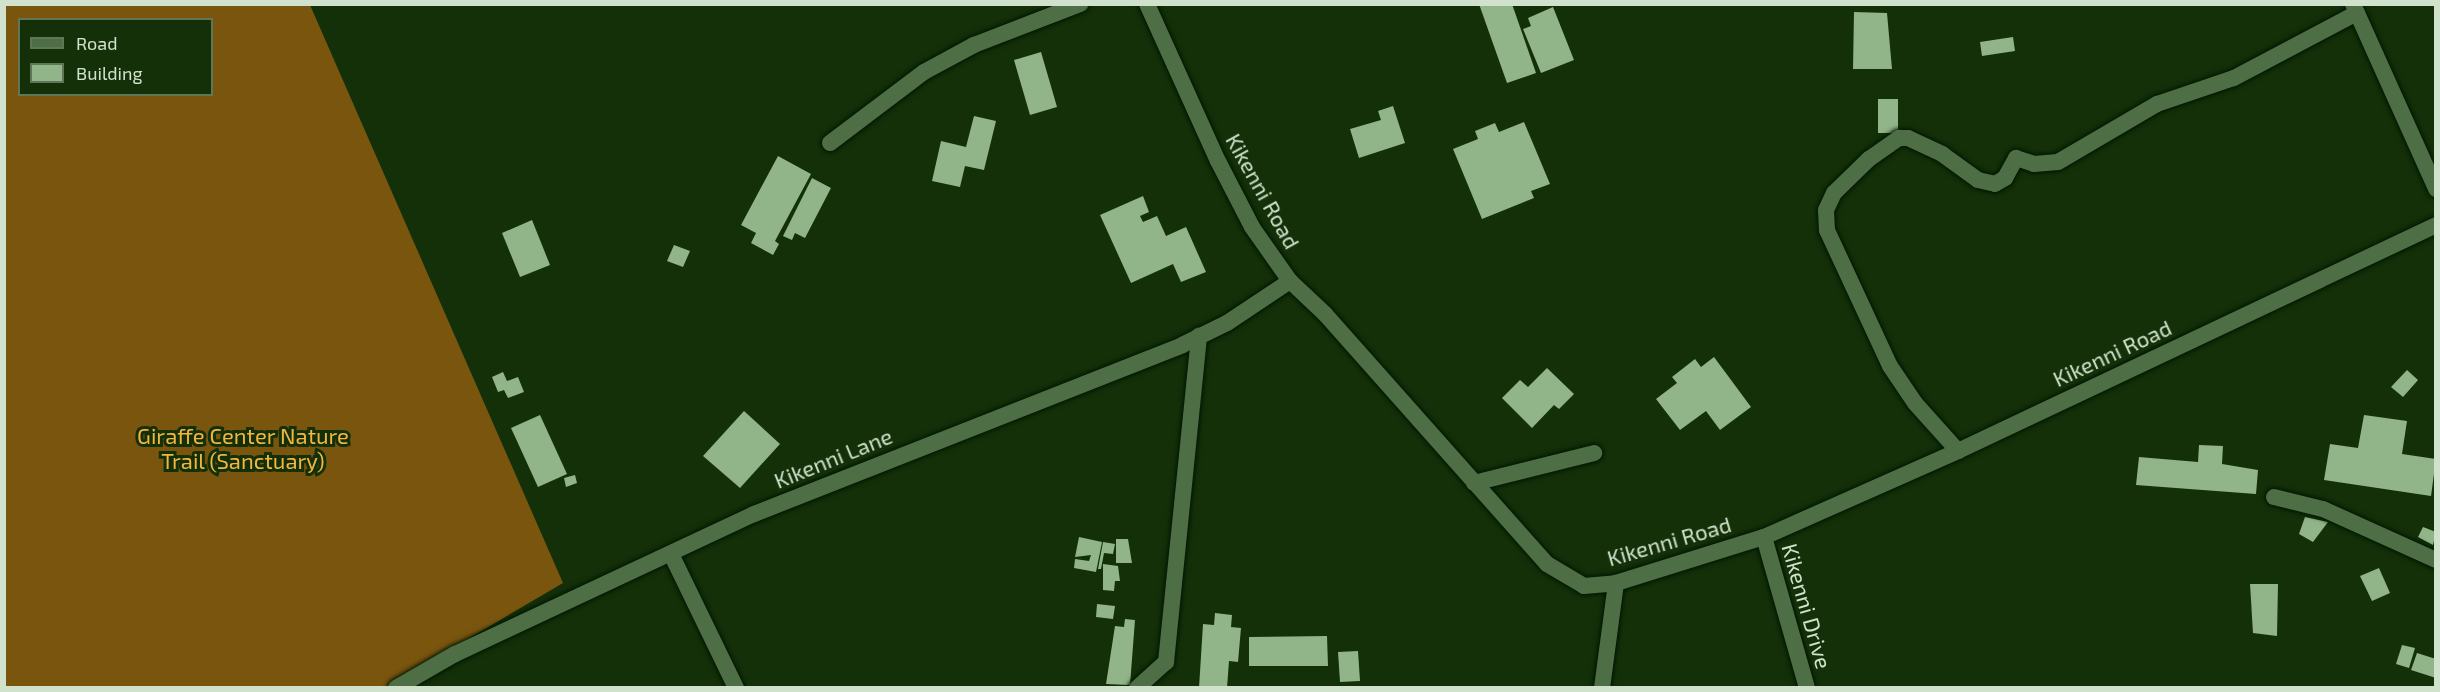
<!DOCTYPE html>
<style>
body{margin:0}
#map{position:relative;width:2440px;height:692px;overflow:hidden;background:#133009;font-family:"Exo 2",sans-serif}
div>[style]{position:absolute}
.forest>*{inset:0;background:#79550e}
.building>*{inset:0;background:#92b489}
.roads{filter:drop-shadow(0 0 2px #021600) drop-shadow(0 0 2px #021600)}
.minor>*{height:16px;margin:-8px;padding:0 8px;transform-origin:8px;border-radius:8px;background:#4e6e45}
span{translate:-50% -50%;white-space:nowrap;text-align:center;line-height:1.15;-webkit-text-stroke:6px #133009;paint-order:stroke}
.street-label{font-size:22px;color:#d0e2cb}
.park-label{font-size:22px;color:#f5b53e}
.frame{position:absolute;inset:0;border:6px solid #d0e2cb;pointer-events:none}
.legend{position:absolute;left:18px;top:18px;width:195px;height:78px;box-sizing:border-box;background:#133009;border:2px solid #5f7757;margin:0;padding:8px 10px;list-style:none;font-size:18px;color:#d0e2cb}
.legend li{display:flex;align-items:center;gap:12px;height:30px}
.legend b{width:30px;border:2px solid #5f7757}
</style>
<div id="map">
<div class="forest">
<i style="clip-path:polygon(evenodd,4px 5px,310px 5px,563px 583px,386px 687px,5px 687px,4px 5px,20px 20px,212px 20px,212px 94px,20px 94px,20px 20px)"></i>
</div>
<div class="building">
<i style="clip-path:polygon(1479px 4px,1512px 4px,1536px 73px,1507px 83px)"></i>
<i style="clip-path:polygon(1553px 7px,1574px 60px,1541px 73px,1523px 29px,1531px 26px,1528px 18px)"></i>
<i style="clip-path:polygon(1854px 12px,1887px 13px,1892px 69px,1853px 69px)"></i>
<i style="clip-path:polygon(2013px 37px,2015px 51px,1982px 56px,1980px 42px)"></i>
<i style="clip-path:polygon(1041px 52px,1057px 107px,1030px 115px,1014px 60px)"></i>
<i style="clip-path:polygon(1878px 99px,1898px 99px,1898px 133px,1878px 133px)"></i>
<i style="clip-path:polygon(1393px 106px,1405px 143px,1359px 158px,1350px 129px,1381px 120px,1378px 111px)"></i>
<i style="clip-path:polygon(974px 116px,996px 121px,984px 170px,965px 166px,960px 187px,932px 181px,941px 141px,966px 147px)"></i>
<i style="clip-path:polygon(1524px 122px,1550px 184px,1531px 191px,1534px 198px,1482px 219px,1453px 149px,1478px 139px,1475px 131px,1495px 123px,1499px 132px)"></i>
<i style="clip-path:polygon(778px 156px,811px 174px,775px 241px,779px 244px,773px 255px,751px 243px,756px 233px,741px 225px)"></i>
<i style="clip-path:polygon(812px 178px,831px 188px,805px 238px,795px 233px,792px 240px,783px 236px)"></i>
<i style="clip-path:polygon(1143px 196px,1149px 212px,1140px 216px,1143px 222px,1157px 216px,1166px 236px,1186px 227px,1206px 272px,1181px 282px,1173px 264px,1131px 283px,1100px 215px)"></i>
<i style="clip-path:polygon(532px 220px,550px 265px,520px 277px,502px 233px)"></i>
<i style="clip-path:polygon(674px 245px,690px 251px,683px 267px,667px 261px)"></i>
<i style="clip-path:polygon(1714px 357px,1751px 407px,1720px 430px,1706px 411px,1680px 430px,1656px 399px,1677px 383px,1672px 377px,1695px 359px,1701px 367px)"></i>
<i style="clip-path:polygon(1547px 368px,1574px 394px,1559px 409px,1554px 405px,1532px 428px,1502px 398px,1520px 380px,1528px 387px)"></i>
<i style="clip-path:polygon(2407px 370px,2418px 380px,2403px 397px,2391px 387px)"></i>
<i style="clip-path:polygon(503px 372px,507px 381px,518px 377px,524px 392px,508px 398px,504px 390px,498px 392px,492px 377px)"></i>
<i style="clip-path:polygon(744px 411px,780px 444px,740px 488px,703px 456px)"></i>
<i style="clip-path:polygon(540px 415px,567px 474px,538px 487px,511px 428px)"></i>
<i style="clip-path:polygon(2364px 415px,2407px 421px,2402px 454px,2436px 459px,2431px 496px,2324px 480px,2330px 444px,2358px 448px)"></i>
<i style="clip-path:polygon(2199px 445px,2223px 446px,2222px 464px,2258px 470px,2256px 494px,2136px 485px,2139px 457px,2198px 462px)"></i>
<i style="clip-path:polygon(575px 475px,577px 483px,566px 487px,564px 478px)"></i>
<i style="clip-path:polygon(2305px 517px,2328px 522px,2313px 542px,2299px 534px)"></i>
<i style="clip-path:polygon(2423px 527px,2436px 532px,2433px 545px,2418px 537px)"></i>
<i style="clip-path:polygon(1079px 537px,1102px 542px,1096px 572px,1074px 568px,1075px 559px,1089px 561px,1091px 555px,1075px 557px)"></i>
<i style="clip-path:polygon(1116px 539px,1128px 539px,1132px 563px,1116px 563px)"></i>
<i style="clip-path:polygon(1103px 542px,1115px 544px,1113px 554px,1104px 553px,1101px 569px,1098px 569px)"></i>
<i style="clip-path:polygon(1103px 564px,1118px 566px,1120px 581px,1115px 581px,1114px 591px,1103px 590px)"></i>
<i style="clip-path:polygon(2379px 568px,2390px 593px,2372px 601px,2360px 576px)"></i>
<i style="clip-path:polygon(2250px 584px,2278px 584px,2277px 636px,2253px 633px)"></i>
<i style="clip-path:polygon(1097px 604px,1115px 606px,1113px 619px,1096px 617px)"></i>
<i style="clip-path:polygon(1215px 613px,1232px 615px,1231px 627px,1241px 628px,1238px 662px,1229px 661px,1227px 688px,1199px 688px,1203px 624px,1214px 625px)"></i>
<i style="clip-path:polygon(1125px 619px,1135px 620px,1130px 685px,1106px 684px,1115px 626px,1124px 627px)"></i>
<i style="clip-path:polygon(1327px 636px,1328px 666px,1249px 666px,1249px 637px)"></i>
<i style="clip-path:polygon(2402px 645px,2415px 648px,2409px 668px,2396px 664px)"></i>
<i style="clip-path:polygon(1358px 651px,1360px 681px,1340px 682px,1338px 652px)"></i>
<i style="clip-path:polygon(2417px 653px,2436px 659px,2436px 678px,2411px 670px)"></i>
</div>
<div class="roads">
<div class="minor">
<i style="left:1147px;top:4px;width:172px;rotate:65.7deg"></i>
<i style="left:1218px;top:161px;width:74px;rotate:62.7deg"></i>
<i style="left:1252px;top:227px;width:66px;rotate:54.9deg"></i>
<i style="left:1290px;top:281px;width:48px;rotate:43.3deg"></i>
<i style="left:1325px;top:314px;width:334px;rotate:48.4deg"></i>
<i style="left:1547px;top:564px;width:43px;rotate:30.7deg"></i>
<i style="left:1584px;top:586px;width:32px;rotate:-5deg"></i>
<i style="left:1616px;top:583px;width:155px;rotate:-17.3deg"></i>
<i style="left:1764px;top:537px;width:212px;rotate:-23.9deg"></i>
<i style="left:1958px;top:451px;width:529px;rotate:-25.3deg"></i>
<i style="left:2353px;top:4px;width:203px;rotate:65.8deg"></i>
<i style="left:830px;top:143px;width:118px;rotate:-37.1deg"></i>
<i style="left:924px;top:72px;width:57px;rotate:-28.4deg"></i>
<i style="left:974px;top:45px;width:114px;rotate:-21.1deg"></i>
<i style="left:1958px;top:451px;width:64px;rotate:-131.9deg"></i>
<i style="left:1915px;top:403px;width:45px;rotate:-124deg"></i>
<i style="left:1890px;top:366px;width:150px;rotate:-114.9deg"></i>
<i style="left:1827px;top:230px;width:20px;rotate:-93deg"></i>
<i style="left:1826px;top:210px;width:19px;rotate:-65deg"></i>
<i style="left:1834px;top:193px;width:49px;rotate:-44.2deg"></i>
<i style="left:1869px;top:159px;width:37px;rotate:-35deg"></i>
<i style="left:1899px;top:138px;width:9px"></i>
<i style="left:1908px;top:138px;width:38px;rotate:25deg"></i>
<i style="left:1942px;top:154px;width:44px;rotate:35.8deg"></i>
<i style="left:1978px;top:180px;width:17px;rotate:13deg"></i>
<i style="left:1995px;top:184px;width:12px;rotate:-31deg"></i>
<i style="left:2005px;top:178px;width:23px;rotate:-61deg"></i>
<i style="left:2016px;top:158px;width:19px;rotate:18deg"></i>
<i style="left:2034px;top:164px;width:24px;rotate:-5deg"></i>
<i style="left:2058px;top:162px;width:115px;rotate:-30.4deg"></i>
<i style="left:2157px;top:104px;width:81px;rotate:-18.7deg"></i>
<i style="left:2234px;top:78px;width:139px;rotate:-27.9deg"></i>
<i style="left:1474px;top:483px;width:124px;rotate:-14deg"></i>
<i style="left:2274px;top:497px;width:50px;rotate:13.8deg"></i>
<i style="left:2323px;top:509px;width:124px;rotate:24.3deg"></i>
<i style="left:1764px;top:537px;width:157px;rotate:74.1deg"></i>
<i style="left:672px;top:556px;width:147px;rotate:64.1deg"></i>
<i style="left:396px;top:688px;width:68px;rotate:-30deg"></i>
<i style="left:455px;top:654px;width:330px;rotate:-25.1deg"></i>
<i style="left:754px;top:514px;width:460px;rotate:-21.5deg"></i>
<i style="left:1182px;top:345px;width:50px;rotate:-26.1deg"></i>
<i style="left:1227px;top:323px;width:76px;rotate:-33.7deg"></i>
<i style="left:1137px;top:688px;width:39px;rotate:-42deg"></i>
<i style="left:1166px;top:662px;width:328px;rotate:-84.2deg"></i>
<i style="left:1602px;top:688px;width:106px;rotate:-82.4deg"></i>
</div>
</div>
<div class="street-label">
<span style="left:1263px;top:191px;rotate:61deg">Kikenni Road</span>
<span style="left:2112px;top:353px;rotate:-25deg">Kikenni Road</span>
<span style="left:833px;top:458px;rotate:-22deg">Kikenni Lane</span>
<span style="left:1669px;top:541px;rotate:-16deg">Kikenni Road</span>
<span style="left:1807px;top:606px;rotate:74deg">Kikenni Drive</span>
</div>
<div class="park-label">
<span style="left:243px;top:448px">Giraffe Center Nature<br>Trail (Sanctuary)</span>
</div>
<div class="frame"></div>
<ul class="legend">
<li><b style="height:8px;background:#4e6e45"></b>Road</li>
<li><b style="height:16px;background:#92b489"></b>Building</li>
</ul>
</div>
